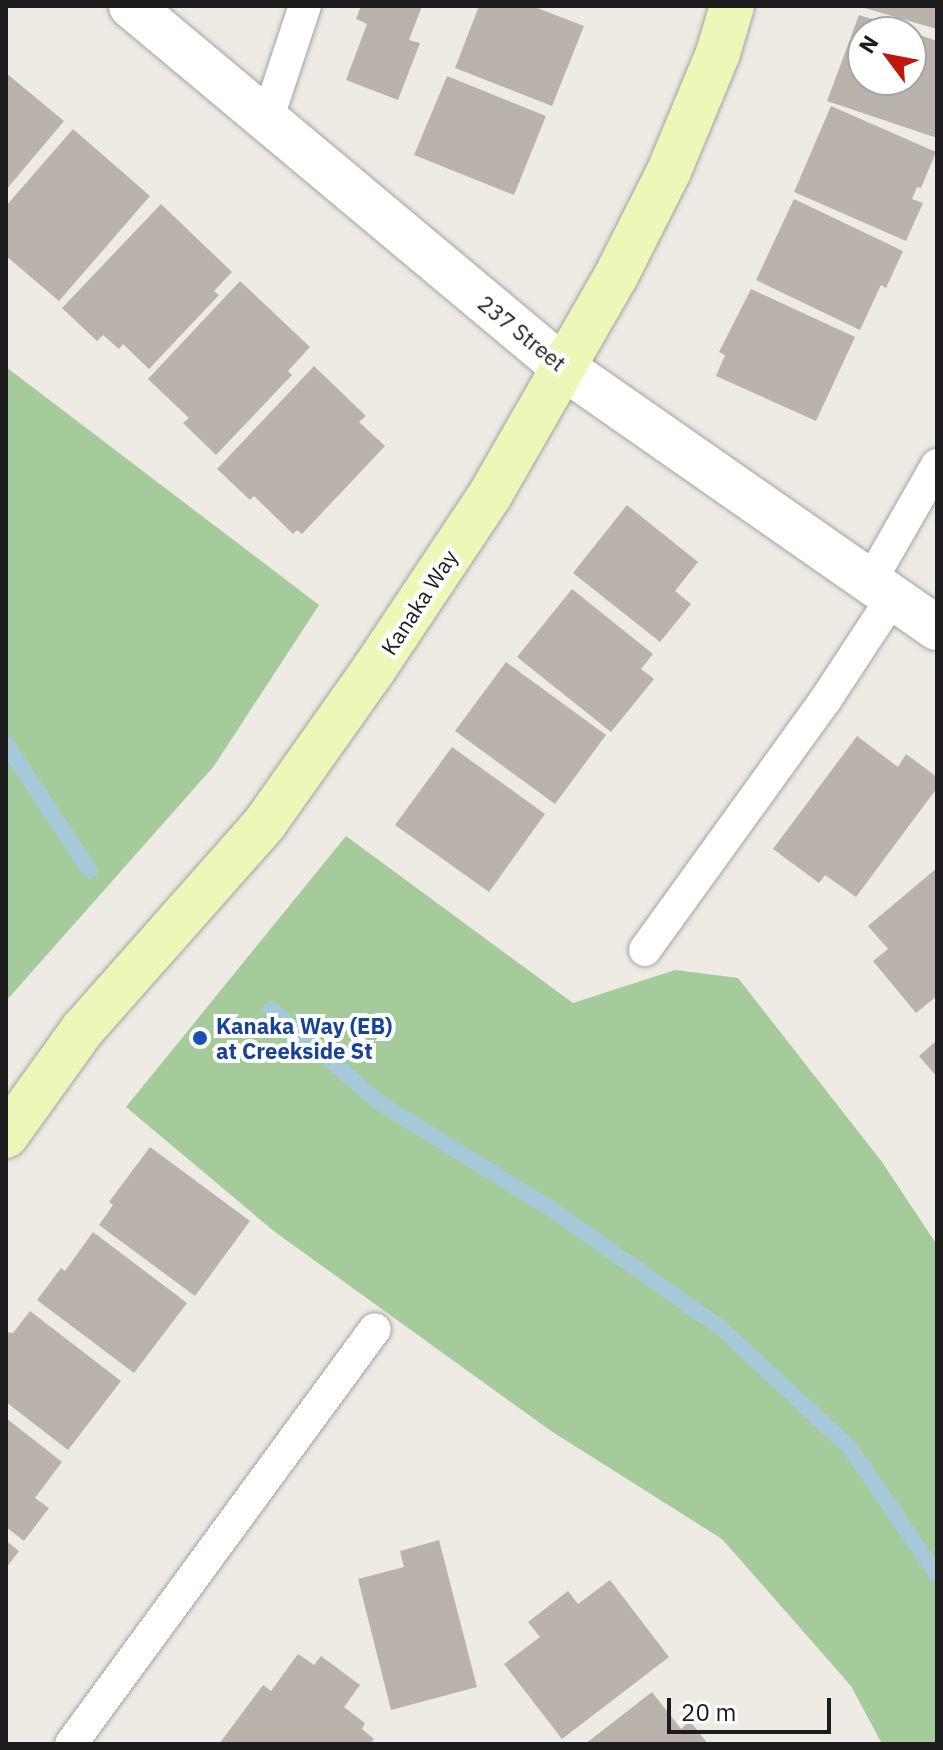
<!DOCTYPE html>
<style>
body{margin:0}
#map{position:relative;width:943px;height:1750px;overflow:hidden;background:#edebe3;font-family:"IBM Plex Sans",sans-serif}
div>[style]{position:absolute}
.forest>*{inset:0;background:#a4cb99}
.stream>*{height:16px;margin:-8px;padding:0 8px;transform-origin:8px;border-radius:8px;background:#a5c9d9}
.building>*{inset:0;background:#bab3ac}
.roads{filter:drop-shadow(0 0 2px #a3a3a3) drop-shadow(0 0 2px #a3a3a3)}
.service>*{height:32px;margin:-16px;padding:0 16px;transform-origin:16px;border-radius:16px;background:#fff}
.minor>*{height:44px;margin:-22px;padding:0 22px;transform-origin:22px;border-radius:22px;background:#fff}
.secondary>*{height:44px;margin:-22px;padding:0 22px;transform-origin:22px;border-radius:22px;background:#eef6b8}
.dots>*{width:22px;height:22px;translate:-50% -50%;box-sizing:border-box;border:4px solid #fff;border-radius:50%}
span{translate:-50% -50%;white-space:nowrap;text-align:center;line-height:1.15;-webkit-text-stroke:8px #fff;paint-order:stroke}
.street-label{font-size:22px;color:#1c1c1c}
.transit-label{font-size:22px;color:#164399;font-weight:700}
.left{translate:0 -50%;text-align:left}
.frame{position:absolute;inset:0;border:8px solid #1c1c1c;pointer-events:none}
.north{position:absolute;left:847px;top:16px;width:80px;height:80px;box-sizing:border-box;background:#fff;border:2px solid #a4a4a4;border-radius:50%;rotate:302deg;font-size:22px;font-weight:700;line-height:32px;text-align:center;color:#1c1c1c}
.north::after{content:'';display:block;margin:auto;width:28px;height:36px;background:#bf180a;clip-path:polygon(50% 0,100% 100%,50% 72%,0 100%)}
.scale{position:absolute;left:667px;top:1698px;width:164px;height:36px;box-sizing:border-box;border:4px solid #1c1c1c;border-top:0;padding-left:10px;font-size:24px;line-height:28px;white-space:nowrap;color:#1c1c1c;-webkit-text-stroke:6px #fff;paint-order:stroke}
</style>
<div id="map">
<div class="forest">
<i style="clip-path:polygon(6px 367px,319px 605px,214px 766px,6px 1001px)"></i>
<i style="clip-path:polygon(346px 836px,573px 1003px,675px 970px,738px 978px,882px 1162px,937px 1245px,937px 1744px,882px 1744px,851px 1686px,722px 1539px,551px 1431px,275px 1232px,126px 1107px)"></i>
</div>
<div class="stream">
<i style="left:6px;top:744px;width:152px;rotate:56.5deg"></i>
<i style="left:271px;top:1009px;width:144px;rotate:40.8deg"></i>
<i style="left:380px;top:1103px;width:205px;rotate:31.8deg"></i>
<i style="left:554px;top:1211px;width:204px;rotate:35deg"></i>
<i style="left:721px;top:1328px;width:176px;rotate:42.9deg"></i>
<i style="left:850px;top:1448px;width:154px;rotate:55.6deg"></i>
</div>
<div class="building">
<i style="clip-path:polygon(361px 6px,422px 6px,409px 40px,420px 43px,398px 100px,346px 80px,367px 24px,356px 19px)"></i>
<i style="clip-path:polygon(479px 6px,532px 6px,584px 26px,552px 106px,455px 68px)"></i>
<i style="clip-path:polygon(861px 6px,937px 6px,937px 29px,861px 7px)"></i>
<i style="clip-path:polygon(859px 15px,909px 31px,863px 32px,863px 80px,911px 80px,911px 32px,937px 41px,937px 138px,827px 101px)"></i>
<i style="clip-path:polygon(6px 73px,64px 121px,6px 190px)"></i>
<i style="clip-path:polygon(447px 76px,546px 116px,514px 195px,414px 155px)"></i>
<i style="clip-path:polygon(831px 106px,936px 152px,921px 188px,917px 187px,912px 199px,923px 203px,906px 241px,794px 192px)"></i>
<i style="clip-path:polygon(73px 129px,150px 196px,59px 301px,6px 256px,6px 206px)"></i>
<i style="clip-path:polygon(794px 199px,903px 251px,886px 288px,881px 285px,860px 330px,756px 280px)"></i>
<i style="clip-path:polygon(161px 204px,232px 272px,214px 291px,219px 295px,149px 369px,123px 344px,119px 349px,103px 335px,97px 341px,62px 308px)"></i>
<i style="clip-path:polygon(240px 281px,310px 347px,288px 371px,292px 375px,216px 455px,183px 423px,189px 418px,148px 379px)"></i>
<i style="clip-path:polygon(751px 289px,855px 337px,816px 421px,716px 376px,725px 355px,719px 352px)"></i>
<i style="clip-path:polygon(314px 366px,366px 416px,359px 422px,385px 446px,302px 534px,297px 530px,293px 534px,254px 496px,250px 500px,217px 469px)"></i>
<i style="clip-path:polygon(627px 505px,698px 562px,675px 591px,691px 604px,660px 642px,573px 573px)"></i>
<i style="clip-path:polygon(572px 589px,653px 654px,641px 669px,654px 679px,611px 732px,517px 657px)"></i>
<i style="clip-path:polygon(506px 662px,606px 735px,555px 804px,455px 731px)"></i>
<i style="clip-path:polygon(857px 736px,898px 767px,906px 754px,937px 777px,937px 788px,856px 897px,825px 875px,819px 883px,773px 849px)"></i>
<i style="clip-path:polygon(452px 747px,545px 814px,489px 892px,395px 825px)"></i>
<i style="clip-path:polygon(937px 868px,937px 996px,916px 1013px,873px 961px,888px 949px,868px 926px)"></i>
<i style="clip-path:polygon(937px 1040px,937px 1077px,919px 1056px)"></i>
<i style="clip-path:polygon(150px 1147px,250px 1221px,195px 1296px,99px 1225px,113px 1205px,109px 1202px)"></i>
<i style="clip-path:polygon(93px 1232px,187px 1303px,134px 1373px,37px 1300px,61px 1268px,65px 1271px)"></i>
<i style="clip-path:polygon(30px 1311px,121px 1381px,68px 1450px,6px 1402px,6px 1332px,13px 1333px)"></i>
<i style="clip-path:polygon(6px 1418px,62px 1462px,35px 1498px,49px 1508px,24px 1541px,6px 1527px)"></i>
<i style="clip-path:polygon(439px 1540px,477px 1687px,391px 1710px,358px 1579px,404px 1567px,400px 1551px)"></i>
<i style="clip-path:polygon(6px 1541px,19px 1551px,6px 1568px)"></i>
<i style="clip-path:polygon(610px 1580px,669px 1657px,562px 1739px,504px 1664px,540px 1637px,528px 1622px,568px 1591px,578px 1604px)"></i>
<i style="clip-path:polygon(298px 1654px,314px 1665px,321px 1656px,360px 1685px,344px 1707px,365px 1723px,362px 1729px,374px 1739px,370px 1744px,219px 1744px,263px 1685px,271px 1691px)"></i>
<i style="clip-path:polygon(652px 1692px,681px 1729px,690px 1721px,708px 1744px,585px 1744px)"></i>
</div>
<div class="roads">
<div class="service">
<i style="left:267px;top:120px;width:120px;rotate:-71.6deg"></i>
<i style="left:870px;top:582px;width:135px;rotate:-60.2deg"></i>
<i style="left:645px;top:950px;width:309px;rotate:-54.2deg"></i>
<i style="left:826px;top:699px;width:122px;rotate:-56.7deg"></i>
<i style="left:71px;top:1744px;width:514px;rotate:-53.78deg"></i>
</div>
<div class="minor">
<i style="left:131px;top:6px;width:564px;rotate:39.9deg"></i>
<i style="left:564px;top:368px;width:455px;rotate:34.9deg"></i>
</div>
<div class="secondary">
<i style="left:6px;top:1136px;width:132px;rotate:-54.3deg"></i>
<i style="left:83px;top:1029px;width:275px;rotate:-48.5deg"></i>
<i style="left:265px;top:823px;width:189px;rotate:-54.7deg"></i>
<i style="left:374px;top:669px;width:209px;rotate:-56.3deg"></i>
<i style="left:490px;top:495px;width:253px;rotate:-60.1deg"></i>
<i style="left:616px;top:276px;width:118px;rotate:-63.2deg"></i>
<i style="left:669px;top:171px;width:128px;rotate:-67.4deg"></i>
<i style="left:718px;top:53px;width:49px;rotate:-73.4deg"></i>
</div>
</div>
<div class="dots">
<i style="left:200px;top:1038px;background:#1a4fb4"></i>
</div>
<div class="street-label">
<span style="left:522px;top:333px;rotate:39deg">237 Street</span>
<span style="left:419px;top:602px;rotate:-57deg">Kanaka Way</span>
</div>
<div class="transit-label">
<span class="left" style="left:216px;top:1038px">Kanaka Way (EB)<br>at Creekside St</span>
</div>
<div class="frame"></div>
<div class="north">N</div>
<div class="scale">20 m</div>
</div>
